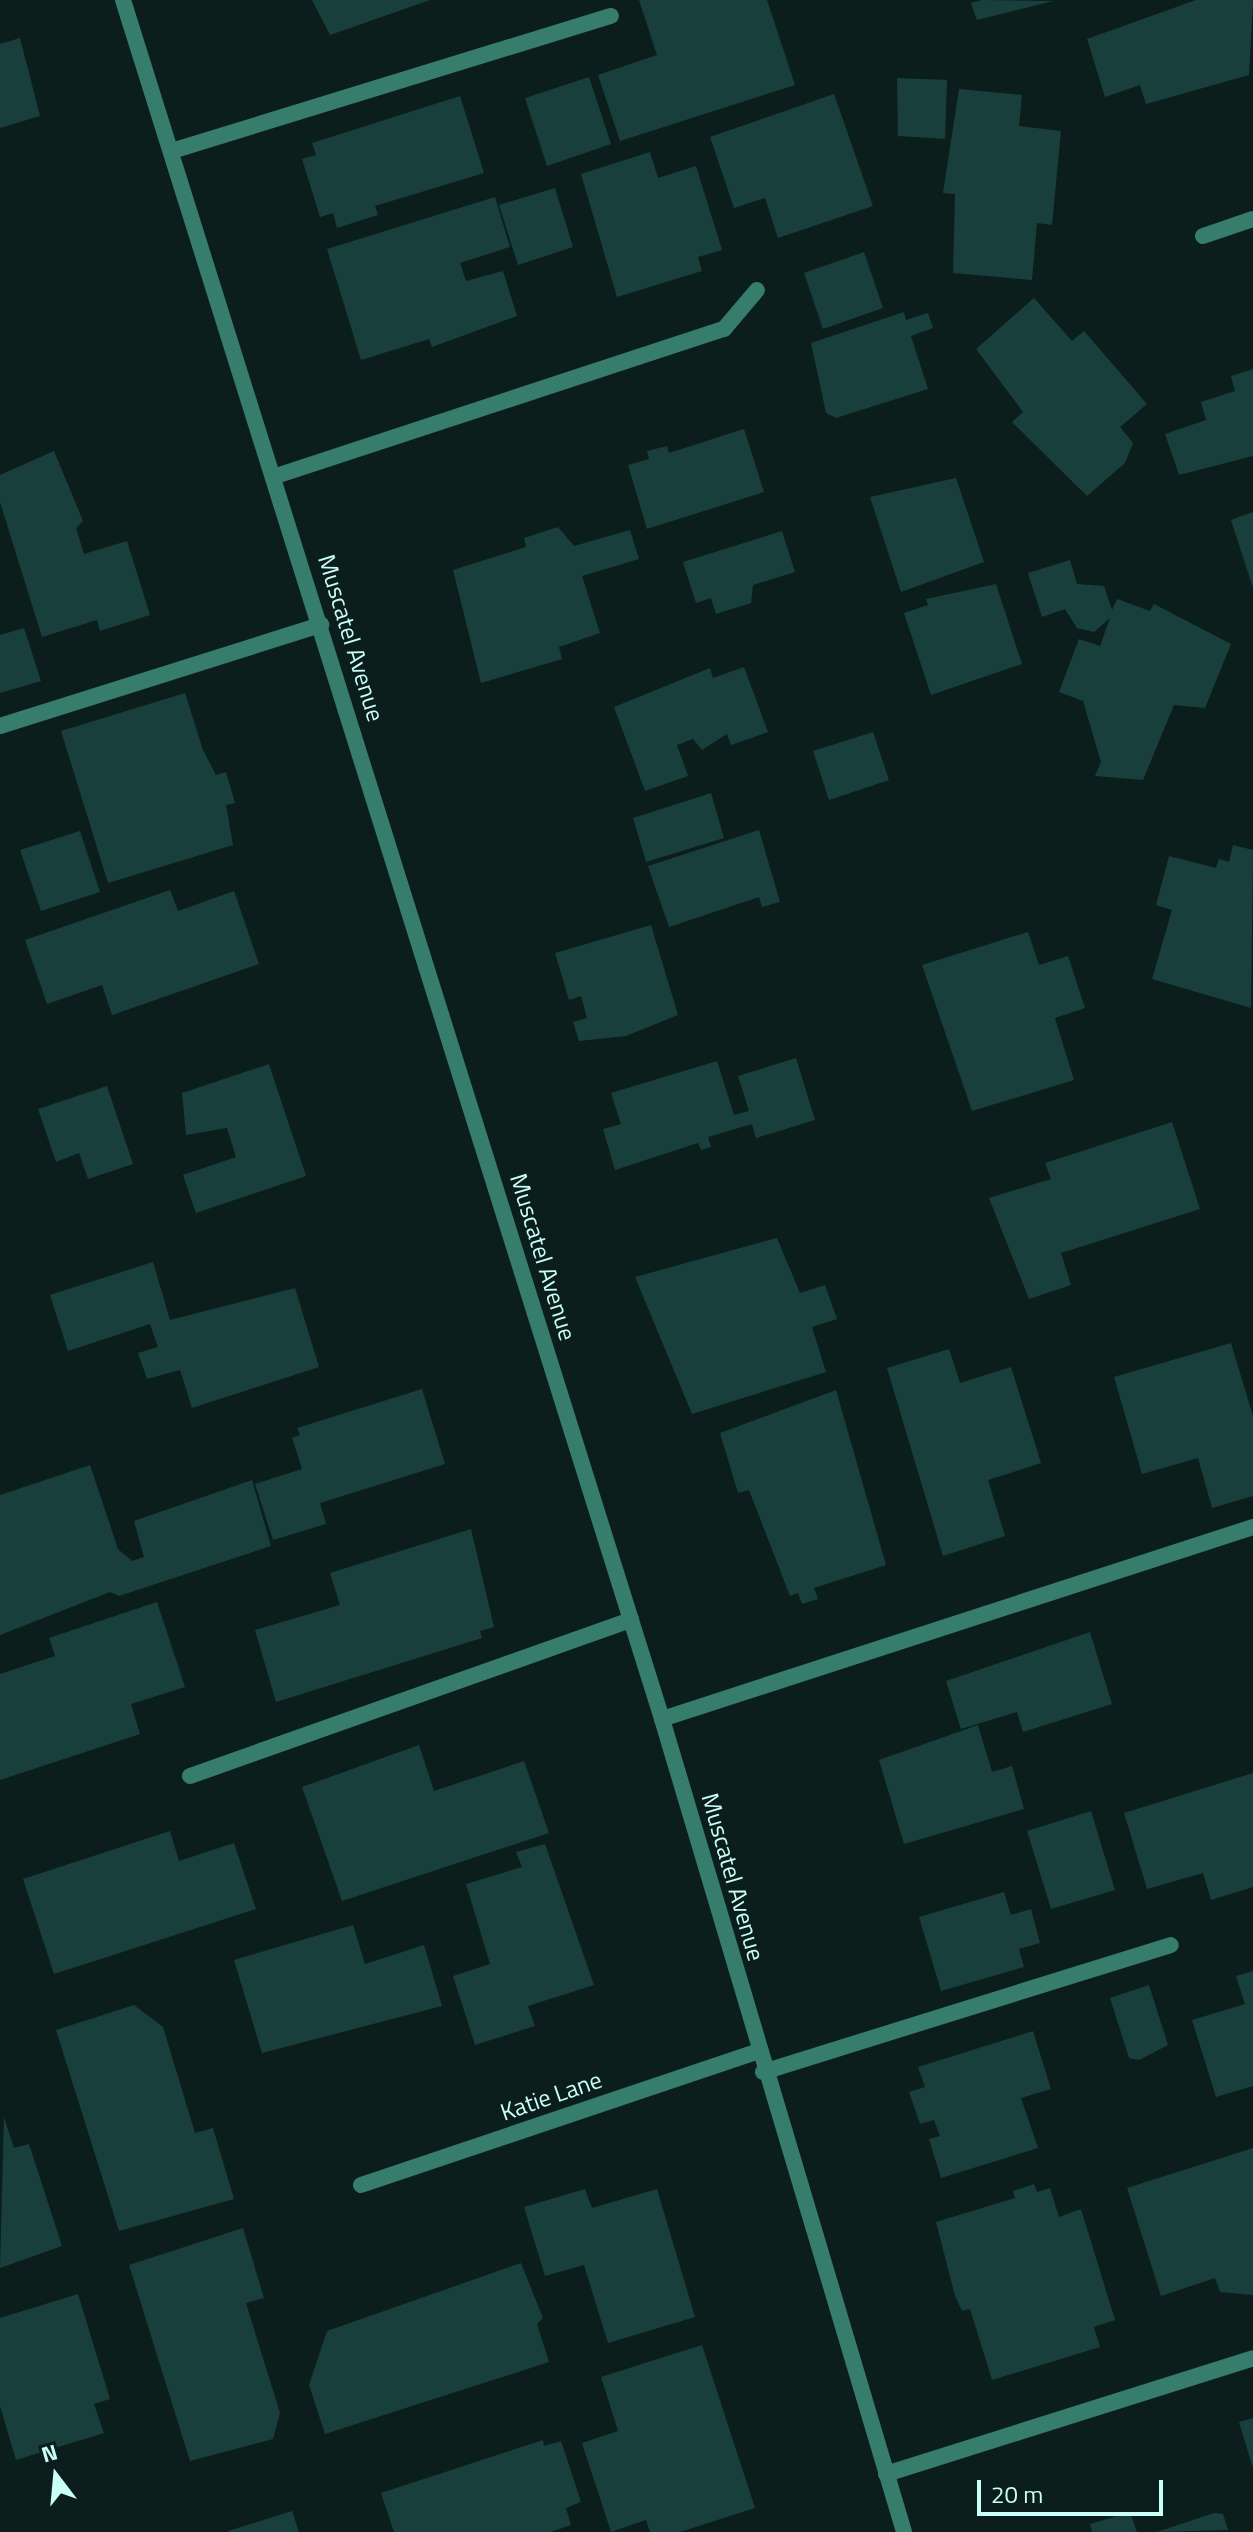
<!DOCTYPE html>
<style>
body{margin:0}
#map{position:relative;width:1253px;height:2532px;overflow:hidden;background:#0c1e1c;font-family:"Titillium Web",sans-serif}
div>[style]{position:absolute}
.building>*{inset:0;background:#183f3c}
.lane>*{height:16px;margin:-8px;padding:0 8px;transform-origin:8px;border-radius:8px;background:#377d6c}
.street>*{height:16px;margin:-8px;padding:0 8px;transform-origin:8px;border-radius:8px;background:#377d6c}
span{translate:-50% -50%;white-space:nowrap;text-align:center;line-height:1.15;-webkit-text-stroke:6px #0c1e1c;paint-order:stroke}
.street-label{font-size:24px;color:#c9fff6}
.north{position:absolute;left:16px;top:2436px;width:80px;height:80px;-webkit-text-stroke:6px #0c1e1c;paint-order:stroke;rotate:344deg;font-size:22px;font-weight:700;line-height:32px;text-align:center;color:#c9fff6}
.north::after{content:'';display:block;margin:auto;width:28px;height:36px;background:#c9fff6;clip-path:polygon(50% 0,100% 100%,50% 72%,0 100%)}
.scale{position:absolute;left:977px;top:2480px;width:186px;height:36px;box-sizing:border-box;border:4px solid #c9fff6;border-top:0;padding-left:10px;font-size:24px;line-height:28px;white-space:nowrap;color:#c9fff6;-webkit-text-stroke:6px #0c1e1c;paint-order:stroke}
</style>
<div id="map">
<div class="building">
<i style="clip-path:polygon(312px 0,430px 0,330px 35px)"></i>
<i style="clip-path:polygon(639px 0,767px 0,795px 85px,620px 141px,598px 75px,657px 55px)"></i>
<i style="clip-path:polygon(1196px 0,1253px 0,1249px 75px,1146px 104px,1140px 85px,1105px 97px,1087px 39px)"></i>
<i style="clip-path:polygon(1053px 1px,977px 20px,971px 3px,982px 0)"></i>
<i style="clip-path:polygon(20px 38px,40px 116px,0 128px,0 44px)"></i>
<i style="clip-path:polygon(589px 77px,611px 144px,547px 166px,525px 98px)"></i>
<i style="clip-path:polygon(897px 78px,947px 80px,945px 139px,898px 136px)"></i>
<i style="clip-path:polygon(959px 89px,1022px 95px,1019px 126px,1061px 131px,1052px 225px,1037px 223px,1032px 280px,953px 273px,955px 194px,943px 193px)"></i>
<i style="clip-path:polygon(834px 94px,873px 206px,778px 238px,765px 198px,734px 208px,710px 137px)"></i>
<i style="clip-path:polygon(460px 96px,484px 173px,375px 206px,378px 215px,337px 228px,333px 213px,320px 217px,302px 159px,316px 155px,312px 143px)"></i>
<i style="clip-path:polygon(650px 152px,658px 178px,696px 166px,722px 250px,698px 257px,702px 271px,617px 297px,581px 174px)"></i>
<i style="clip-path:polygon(555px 188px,573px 247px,518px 265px,499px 205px)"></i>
<i style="clip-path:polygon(495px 197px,510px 247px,460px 263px,466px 281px,503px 271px,517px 316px,432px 347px,429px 339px,361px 360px,327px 249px)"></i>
<i style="clip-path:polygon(864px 252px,883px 308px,823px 329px,804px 273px)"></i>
<i style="clip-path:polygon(1034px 298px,1072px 341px,1084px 331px,1147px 404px,1120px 427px,1133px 443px,1125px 463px,1087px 496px,1012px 422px,1023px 412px,976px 349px)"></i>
<i style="clip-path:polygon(904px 312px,906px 320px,928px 313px,933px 328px,911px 336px,928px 389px,836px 418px,826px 413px,811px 343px)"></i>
<i style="clip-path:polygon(1253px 369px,1253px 456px,1179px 475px,1165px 434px,1206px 420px,1201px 402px,1235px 391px,1231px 376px)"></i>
<i style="clip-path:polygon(744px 429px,764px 492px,647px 529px,628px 465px,649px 459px,647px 451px,667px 446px,669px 453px)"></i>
<i style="clip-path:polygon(54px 451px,83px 521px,76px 528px,84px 554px,127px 541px,150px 615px,100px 631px,97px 620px,42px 637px,0 502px,0 475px)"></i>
<i style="clip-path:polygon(956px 478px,984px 562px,901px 592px,870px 497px)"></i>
<i style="clip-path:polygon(1253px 512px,1253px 585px,1252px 585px,1231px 520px)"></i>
<i style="clip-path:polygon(558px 527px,574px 546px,630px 530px,639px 559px,582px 576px,600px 633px,559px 647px,562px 659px,481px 683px,453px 570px,526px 547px,524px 538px)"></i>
<i style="clip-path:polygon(782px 531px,795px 572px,753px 585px,751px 603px,716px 614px,711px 598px,696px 603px,683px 562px)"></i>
<i style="clip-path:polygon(1070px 560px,1077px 584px,1104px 586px,1112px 610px,1117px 599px,1150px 611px,1154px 604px,1231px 644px,1205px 708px,1174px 705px,1143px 780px,1095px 776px,1101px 762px,1083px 701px,1059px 692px,1079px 639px,1100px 646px,1110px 618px,1094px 632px,1077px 628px,1065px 609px,1042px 617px,1028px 573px)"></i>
<i style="clip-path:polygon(996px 584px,1022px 664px,931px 695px,904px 613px,928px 605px,926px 599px)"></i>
<i style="clip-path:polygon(24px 628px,41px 681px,0 693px,0 635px)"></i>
<i style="clip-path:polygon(744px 667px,768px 732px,731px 745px,727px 734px,702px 750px,693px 739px,677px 745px,688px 776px,645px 791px,614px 707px,710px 668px,713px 678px)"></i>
<i style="clip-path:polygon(185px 693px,203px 750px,216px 775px,226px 772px,235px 803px,226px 805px,233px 845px,108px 883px,61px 731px)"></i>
<i style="clip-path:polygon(873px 732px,889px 780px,829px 800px,813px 751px)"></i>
<i style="clip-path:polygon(711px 793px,724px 838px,646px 862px,633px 818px)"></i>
<i style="clip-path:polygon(759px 830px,780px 902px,762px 907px,759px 897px,669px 927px,648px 866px)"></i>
<i style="clip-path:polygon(80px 831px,100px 892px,41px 911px,20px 850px)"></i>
<i style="clip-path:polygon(1233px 845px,1253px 850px,1251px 1008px,1152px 979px,1172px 910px,1156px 905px,1169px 856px,1216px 868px,1219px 859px,1229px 862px)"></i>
<i style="clip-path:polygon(170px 890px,178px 911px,234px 891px,259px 964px,112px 1015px,102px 985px,47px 1004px,25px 940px)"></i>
<i style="clip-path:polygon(651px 925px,678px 1015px,626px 1036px,579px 1041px,573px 1022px,587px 1018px,581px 996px,569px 1000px,555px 953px)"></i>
<i style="clip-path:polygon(1028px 932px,1039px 965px,1068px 956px,1085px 1008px,1055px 1018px,1074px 1080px,972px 1111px,922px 965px)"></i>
<i style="clip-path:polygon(796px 1058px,815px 1120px,756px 1138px,752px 1124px,708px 1137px,711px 1147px,701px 1150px,698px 1143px,615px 1170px,603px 1129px,621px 1124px,611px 1093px,717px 1061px,734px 1115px,749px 1111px,738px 1076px)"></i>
<i style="clip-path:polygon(269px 1064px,306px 1176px,196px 1213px,183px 1175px,236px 1157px,227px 1128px,186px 1135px,182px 1093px)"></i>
<i style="clip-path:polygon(107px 1086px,133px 1164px,88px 1179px,79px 1153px,56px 1162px,38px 1109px)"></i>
<i style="clip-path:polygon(1172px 1122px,1200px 1209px,1061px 1253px,1071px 1285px,1029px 1299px,989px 1198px,1051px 1179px,1045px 1163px)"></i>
<i style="clip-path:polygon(777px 1238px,800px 1293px,825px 1285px,837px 1319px,812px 1327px,826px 1372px,692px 1414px,635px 1277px)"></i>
<i style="clip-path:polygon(153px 1262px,170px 1320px,295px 1288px,319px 1367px,192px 1408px,180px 1370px,147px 1379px,138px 1353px,158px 1347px,150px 1324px,68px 1351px,50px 1295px)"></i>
<i style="clip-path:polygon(1231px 1343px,1253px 1416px,1253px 1496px,1212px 1508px,1198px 1458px,1142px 1474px,1114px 1377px)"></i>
<i style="clip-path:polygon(949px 1349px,960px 1383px,1011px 1367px,1041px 1463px,988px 1480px,1005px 1536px,943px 1556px,887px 1368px)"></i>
<i style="clip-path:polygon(422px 1389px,445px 1464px,320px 1503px,326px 1524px,273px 1540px,255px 1484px,302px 1469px,292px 1438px,300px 1435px,297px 1428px)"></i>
<i style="clip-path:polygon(836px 1390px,886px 1565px,814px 1588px,818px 1599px,802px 1604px,798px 1593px,790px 1596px,749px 1490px,738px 1493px,720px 1433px)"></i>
<i style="clip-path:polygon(90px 1465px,118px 1549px,132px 1561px,144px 1557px,134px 1521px,252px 1480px,271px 1546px,119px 1596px,110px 1592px,0 1635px,0 1495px)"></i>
<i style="clip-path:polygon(471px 1529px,494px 1627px,480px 1631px,482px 1638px,276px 1702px,255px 1630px,340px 1605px,330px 1573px)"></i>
<i style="clip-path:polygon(157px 1602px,185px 1687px,131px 1704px,140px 1734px,0 1780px,0 1674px,55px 1656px,49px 1638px)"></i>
<i style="clip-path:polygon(1090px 1632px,1112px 1704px,1023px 1732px,1017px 1712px,961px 1729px,946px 1681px)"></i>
<i style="clip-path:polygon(978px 1725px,992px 1772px,1012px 1766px,1024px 1809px,904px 1844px,879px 1760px)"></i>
<i style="clip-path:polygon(419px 1745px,434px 1791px,524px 1761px,549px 1833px,342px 1901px,302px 1787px)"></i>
<i style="clip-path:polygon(1253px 1773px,1253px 1887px,1211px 1900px,1203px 1873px,1147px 1889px,1124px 1813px)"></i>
<i style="clip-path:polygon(1091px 1811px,1115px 1890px,1051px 1909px,1027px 1831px)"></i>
<i style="clip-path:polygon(170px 1831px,179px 1861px,234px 1843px,256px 1909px,54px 1974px,23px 1879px)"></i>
<i style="clip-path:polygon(545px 1844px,594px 1985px,528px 2006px,535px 2026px,475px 2045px,453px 1976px,490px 1964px,466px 1884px,522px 1867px,516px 1852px)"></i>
<i style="clip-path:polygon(1004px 1892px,1011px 1915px,1031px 1909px,1040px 1943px,1019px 1949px,1024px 1967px,941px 1991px,919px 1917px)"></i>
<i style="clip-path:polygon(353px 1925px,365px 1964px,424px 1945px,442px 2006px,262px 2053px,234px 1960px)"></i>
<i style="clip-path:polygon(1253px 1971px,1253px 2086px,1216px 2097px,1192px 2020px,1245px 2004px,1236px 1976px)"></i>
<i style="clip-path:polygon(1149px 1985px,1168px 2045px,1139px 2060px,1129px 2058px,1110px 1998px)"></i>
<i style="clip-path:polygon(134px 2005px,163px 2027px,195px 2133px,213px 2128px,234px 2199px,119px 2231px,56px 2030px)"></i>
<i style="clip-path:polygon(1033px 2031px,1051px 2089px,1021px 2098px,1038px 2148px,941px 2178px,929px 2139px,940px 2136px,934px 2120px,920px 2124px,909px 2092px,925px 2087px,918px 2067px)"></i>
<i style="clip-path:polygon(4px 2117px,14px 2148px,29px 2144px,62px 2246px,0 2268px)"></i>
<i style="clip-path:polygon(1253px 2148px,1253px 2295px,1220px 2292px,1215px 2278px,1161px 2296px,1127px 2188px)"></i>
<i style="clip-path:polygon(1034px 2184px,1037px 2192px,1050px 2188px,1059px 2217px,1081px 2209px,1115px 2320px,1094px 2327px,1100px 2347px,992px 2380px,970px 2309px,962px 2311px,955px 2296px,936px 2222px,1015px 2198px,1013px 2191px)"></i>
<i style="clip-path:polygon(585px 2189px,592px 2208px,657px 2189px,695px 2317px,608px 2343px,584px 2265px,545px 2276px,524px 2207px)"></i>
<i style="clip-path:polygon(243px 2228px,264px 2298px,246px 2303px,280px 2413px,273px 2439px,190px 2461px,129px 2265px)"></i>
<i style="clip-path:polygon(521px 2263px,543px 2318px,537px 2324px,549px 2362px,325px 2434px,309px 2385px,327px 2331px)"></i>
<i style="clip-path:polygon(78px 2294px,110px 2399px,94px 2404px,104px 2433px,16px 2460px,0 2406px,0 2318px)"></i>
<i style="clip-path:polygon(702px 2345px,755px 2508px,680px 2532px,650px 2532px,646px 2520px,611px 2532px,582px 2443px,618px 2431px,601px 2377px)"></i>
<i style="clip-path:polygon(1253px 2418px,1253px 2465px,1252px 2465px,1239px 2422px)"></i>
<i style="clip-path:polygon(543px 2440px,544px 2446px,561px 2441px,581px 2502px,566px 2508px,571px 2525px,551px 2532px,394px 2532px,381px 2493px)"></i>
<i style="clip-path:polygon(292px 2511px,299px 2532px,228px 2532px,228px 2531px)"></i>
<i style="clip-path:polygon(1130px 2512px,1137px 2532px,1092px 2532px,1090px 2524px)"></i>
<i style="clip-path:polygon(1214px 2513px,1223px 2514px,1228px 2530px,1157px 2532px)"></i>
</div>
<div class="lane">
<i style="left:175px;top:150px;width:456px;rotate:-17.1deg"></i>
<i style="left:276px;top:476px;width:472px;rotate:-18.2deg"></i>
<i style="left:724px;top:329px;width:51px;rotate:-49.8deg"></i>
<i style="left:0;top:726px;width:337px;rotate:-17.5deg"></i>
<i style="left:662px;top:1719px;width:621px;rotate:-18deg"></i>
<i style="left:190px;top:1776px;width:468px;rotate:-19.5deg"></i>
<i style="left:763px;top:2072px;width:427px;rotate:-17.3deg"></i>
<i style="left:886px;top:2474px;width:385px;rotate:-17.5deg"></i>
</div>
<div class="street">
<i style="left:123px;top:0;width:1802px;rotate:72.59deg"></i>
<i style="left:662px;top:1719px;width:848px;rotate:73.42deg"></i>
<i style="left:1203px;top:236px;width:53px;rotate:-18.8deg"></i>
<i style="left:361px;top:2185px;width:418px;rotate:-18.6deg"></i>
</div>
<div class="street-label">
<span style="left:351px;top:638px;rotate:73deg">Muscatel Avenue</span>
<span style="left:543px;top:1257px;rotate:73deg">Muscatel Avenue</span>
<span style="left:733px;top:1877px;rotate:74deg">Muscatel Avenue</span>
<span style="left:551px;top:2096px;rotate:-19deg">Katie Lane</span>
</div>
<div class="north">N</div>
<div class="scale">20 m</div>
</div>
